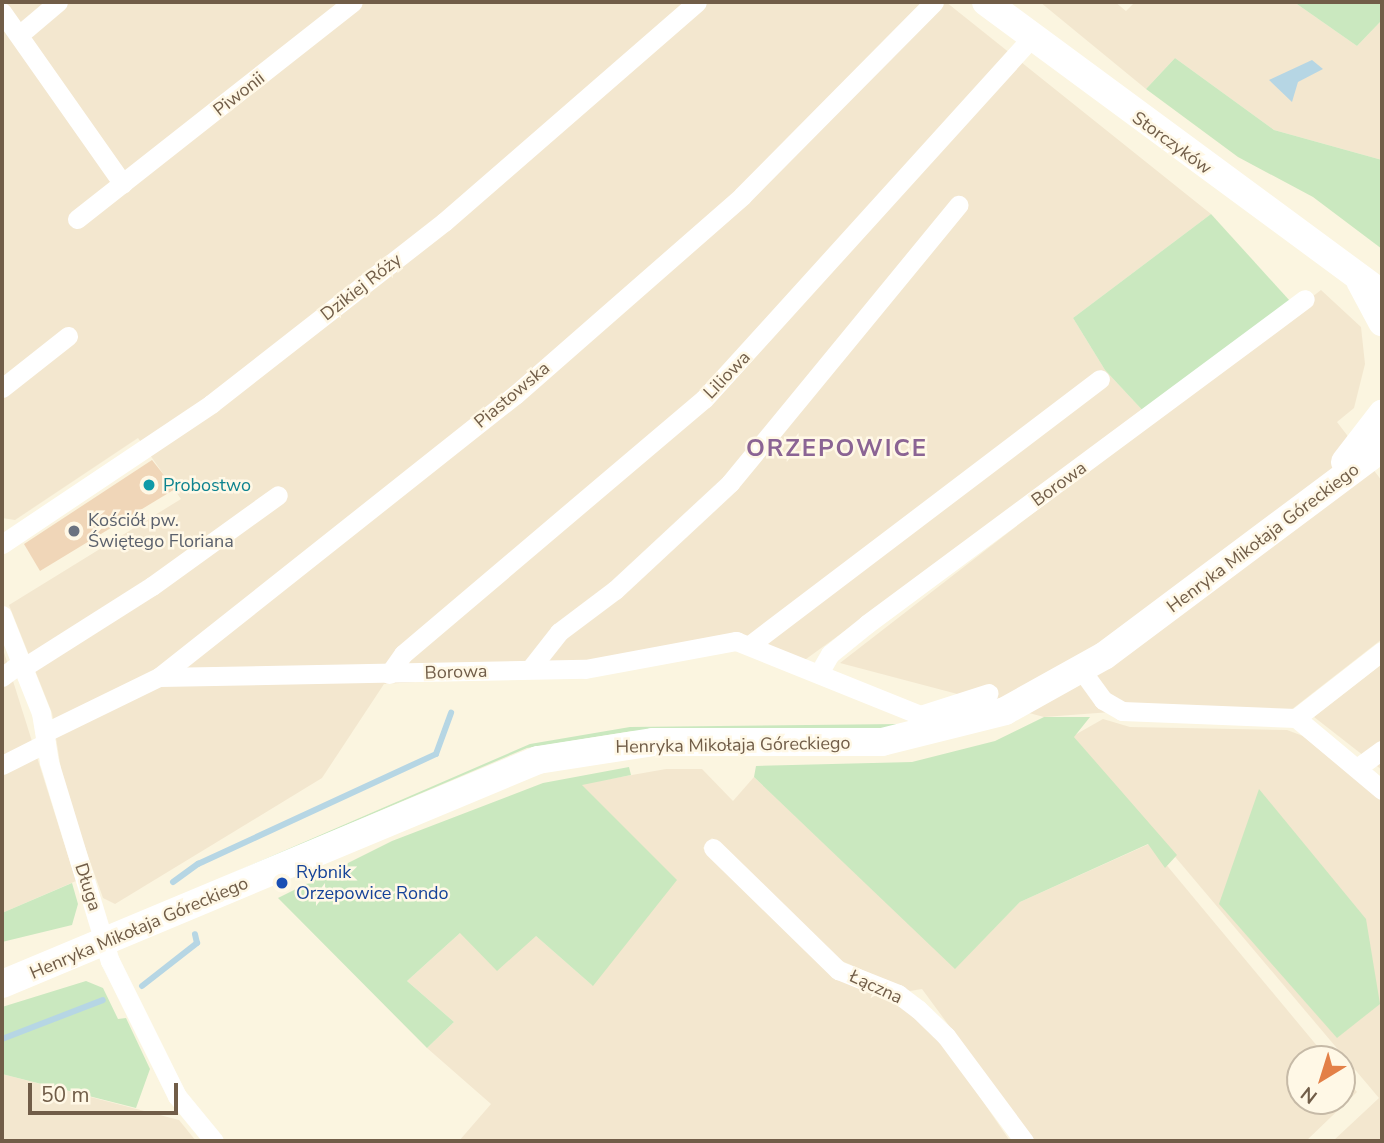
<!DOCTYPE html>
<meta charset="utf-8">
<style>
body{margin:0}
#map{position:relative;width:1384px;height:1143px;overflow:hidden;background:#fbf5e0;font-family:"Nunito Sans",sans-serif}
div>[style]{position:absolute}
.residential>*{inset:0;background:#f3e7cf}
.green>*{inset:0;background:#cae8bf}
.water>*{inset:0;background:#b6d6e4}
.stream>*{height:6px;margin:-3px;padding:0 3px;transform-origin:3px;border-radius:3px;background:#b6d6e4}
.building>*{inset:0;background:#f0d6b8}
.street>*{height:19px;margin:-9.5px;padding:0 9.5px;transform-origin:9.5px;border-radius:9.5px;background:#fff}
.secondary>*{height:28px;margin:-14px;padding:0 14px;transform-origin:14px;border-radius:14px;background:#fff}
.dots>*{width:19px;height:19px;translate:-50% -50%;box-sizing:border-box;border:4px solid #fff8e6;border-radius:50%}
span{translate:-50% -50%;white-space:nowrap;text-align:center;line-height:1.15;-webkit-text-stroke:5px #fff8e6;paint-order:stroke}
.street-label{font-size:18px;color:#715d48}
.culture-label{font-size:18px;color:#0d838f}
.left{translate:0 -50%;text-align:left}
.worship-label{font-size:18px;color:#5b616d}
.transit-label{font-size:18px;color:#164399}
.district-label{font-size:24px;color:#8b6494;font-weight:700;letter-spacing:2px}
.frame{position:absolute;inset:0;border:4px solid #715d48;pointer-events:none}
.north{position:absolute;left:1286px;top:1045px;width:70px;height:70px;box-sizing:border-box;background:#fff8e6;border:2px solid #c6baa7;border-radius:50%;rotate:218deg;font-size:19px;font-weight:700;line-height:28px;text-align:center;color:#715d48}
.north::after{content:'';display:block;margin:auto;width:24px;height:32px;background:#e38047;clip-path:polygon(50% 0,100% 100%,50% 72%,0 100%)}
.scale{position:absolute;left:28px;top:1083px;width:150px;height:32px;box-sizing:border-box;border:4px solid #715d48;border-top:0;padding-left:9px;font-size:21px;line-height:24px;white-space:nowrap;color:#715d48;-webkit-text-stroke:5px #fff8e6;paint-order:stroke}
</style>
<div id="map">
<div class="residential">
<i style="clip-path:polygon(2px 2px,946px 2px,1211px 214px,1073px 318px,1105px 370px,1145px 413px,802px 662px,720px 647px,526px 675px,384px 684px,322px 778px,115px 904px,103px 898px,64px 788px,52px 713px,9px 605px,181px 499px,138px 438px,15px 520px,2px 518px)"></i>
<i style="clip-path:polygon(1040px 2px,1115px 2px,1126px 11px,1135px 2px,1294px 2px,1357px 46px,1382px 20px,1382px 160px,1274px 130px,1175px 58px,1146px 89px)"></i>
<i style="clip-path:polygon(1321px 290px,1361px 327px,1365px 364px,1354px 408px,1337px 422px,1382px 481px,1382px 639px,1291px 710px,1178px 707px,1044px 717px,840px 663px)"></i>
<i style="clip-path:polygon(2px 646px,76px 881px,2px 913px)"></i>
<i style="clip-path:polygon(1382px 664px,1382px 770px,1314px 717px)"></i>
<i style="clip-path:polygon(1103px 719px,1130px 727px,1287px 730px,1303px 736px,1382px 801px,1382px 1141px,1333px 1141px,1379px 1098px,1073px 736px)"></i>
<i style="clip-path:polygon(666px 769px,702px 769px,733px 801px,754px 777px,955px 968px,1020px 902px,1149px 844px,1328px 1059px,1300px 1059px,1300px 1101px,1342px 1101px,1342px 1075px,1357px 1092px,1306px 1141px,1034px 1141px,922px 989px,910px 991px,835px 958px,712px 838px,703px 848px,835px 974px,898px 1000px,941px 1040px,1010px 1141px,459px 1141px,491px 1104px,427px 1048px,454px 1022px,407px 981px,460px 933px,536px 936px,592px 985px,581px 784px)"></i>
<i style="clip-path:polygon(2px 1074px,179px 1120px,196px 1141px,2px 1141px)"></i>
</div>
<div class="green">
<i style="clip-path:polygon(1294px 2px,1382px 2px,1382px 20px,1357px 46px)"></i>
<i style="clip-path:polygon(1175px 58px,1274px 130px,1382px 160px,1382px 249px,1313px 197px,1238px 157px,1146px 89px)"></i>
<i style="clip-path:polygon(1211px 214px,1290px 301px,1145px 413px,1105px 370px,1073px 318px)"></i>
<i style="clip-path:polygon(1044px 717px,1090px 717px,1074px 737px,1177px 855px,1165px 868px,1148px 844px,1020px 902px,955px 969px,754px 777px,756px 766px,912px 762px,995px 741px)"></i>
<i style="clip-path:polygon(901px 724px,875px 732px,633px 731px,527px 748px,136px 915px,530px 744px,630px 727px)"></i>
<i style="clip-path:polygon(629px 767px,631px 775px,582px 785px,677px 880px,593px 986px,536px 936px,497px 971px,460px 933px,407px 981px,454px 1022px,427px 1048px,278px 898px,392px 841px,543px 783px)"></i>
<i style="clip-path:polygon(1259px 789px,1366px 919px,1380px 1004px,1337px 1038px,1219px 904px)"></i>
<i style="clip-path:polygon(72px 883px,78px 904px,72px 925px,2px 942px,2px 913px)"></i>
<i style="clip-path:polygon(86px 981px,103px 988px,118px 1019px,126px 1018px,150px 1069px,136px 1108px,2px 1074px,2px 1007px)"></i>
</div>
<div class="water">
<i style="clip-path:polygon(1312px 60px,1323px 69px,1298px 82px,1292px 102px,1269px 80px)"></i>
</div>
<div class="stream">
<i style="left:173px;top:882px;width:31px;rotate:-36deg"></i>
<i style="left:198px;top:864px;width:262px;rotate:-24.8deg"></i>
<i style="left:436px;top:754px;width:44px;rotate:-69.9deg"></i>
<i style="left:142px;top:986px;width:70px;rotate:-38deg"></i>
<i style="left:197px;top:943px;width:9px;rotate:-103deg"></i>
<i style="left:2px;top:1039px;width:108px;rotate:-21.1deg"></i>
</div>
<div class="building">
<i style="clip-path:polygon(152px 460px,175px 489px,40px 571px,24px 544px)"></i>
</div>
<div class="street">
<i style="left:2px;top:12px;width:210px;rotate:54.9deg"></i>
<i style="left:19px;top:35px;width:51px;rotate:-40.2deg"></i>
<i style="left:77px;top:219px;width:351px;rotate:-38.2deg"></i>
<i style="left:2px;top:388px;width:84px;rotate:-38.2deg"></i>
<i style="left:2px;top:544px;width:252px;rotate:-33.8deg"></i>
<i style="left:211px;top:404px;width:296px;rotate:-38deg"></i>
<i style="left:444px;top:222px;width:335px;rotate:-41deg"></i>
<i style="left:2px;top:615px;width:105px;rotate:68.3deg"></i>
<i style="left:41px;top:713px;width:50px;rotate:80.7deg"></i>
<i style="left:49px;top:762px;width:208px;rotate:73deg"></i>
<i style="left:110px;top:961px;width:151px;rotate:63.6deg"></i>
<i style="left:177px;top:1096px;width:58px;rotate:50.6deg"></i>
<i style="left:751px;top:644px;width:438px;rotate:-37.2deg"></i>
<i style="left:21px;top:669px;width:155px;rotate:-32.4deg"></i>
<i style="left:152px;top:586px;width:155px;rotate:-35.8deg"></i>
<i style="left:530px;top:669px;width:47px;rotate:-51.9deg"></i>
<i style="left:559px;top:632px;width:70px;rotate:-36.9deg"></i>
<i style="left:615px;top:590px;width:157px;rotate:-42.9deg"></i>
<i style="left:730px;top:483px;width:360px;rotate:-50.6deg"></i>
<i style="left:1082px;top:671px;width:36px;rotate:54deg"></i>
<i style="left:1103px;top:700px;width:22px;rotate:30deg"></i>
<i style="left:1122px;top:711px;width:174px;rotate:2.3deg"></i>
<i style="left:1296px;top:718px;width:112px;rotate:39.9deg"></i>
<i style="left:819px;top:673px;width:22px;rotate:-60deg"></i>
<i style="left:830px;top:654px;width:48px;rotate:-39deg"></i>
<i style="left:867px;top:624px;width:545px;rotate:-36.58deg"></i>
<i style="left:389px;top:674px;width:24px;rotate:-55deg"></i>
<i style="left:403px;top:654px;width:394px;rotate:-40.3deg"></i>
<i style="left:704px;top:399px;width:486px;rotate:-47.8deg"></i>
<i style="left:2px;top:677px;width:21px;rotate:-37deg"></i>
<i style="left:159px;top:677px;width:426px;rotate:-1.1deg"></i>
<i style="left:585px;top:669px;width:154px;rotate:-10.5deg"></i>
<i style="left:736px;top:641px;width:198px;rotate:21.9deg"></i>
<i style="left:920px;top:715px;width:72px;rotate:-17.7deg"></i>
<i style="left:1296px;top:718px;width:109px;rotate:-37.9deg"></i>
<i style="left:46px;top:732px;width:126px;rotate:-26deg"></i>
<i style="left:159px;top:677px;width:454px;rotate:-38.4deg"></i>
<i style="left:515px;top:395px;width:302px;rotate:-41.2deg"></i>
<i style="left:742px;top:196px;width:273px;rotate:-45.3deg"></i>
<i style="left:2px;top:765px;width:49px;rotate:-26.6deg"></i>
<i style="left:1357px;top:768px;width:31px;rotate:-36deg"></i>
<i style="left:713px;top:848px;width:175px;rotate:44.3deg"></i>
<i style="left:838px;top:970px;width:65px;rotate:21.8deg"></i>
<i style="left:898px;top:994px;width:25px;rotate:37deg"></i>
<i style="left:918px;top:1009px;width:39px;rotate:44deg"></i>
<i style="left:946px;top:1036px;width:131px;rotate:53.4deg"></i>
</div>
<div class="secondary">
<i style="left:986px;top:2px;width:492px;rotate:36.4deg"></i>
<i style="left:1360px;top:281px;width:47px;rotate:61.8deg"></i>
<i style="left:1345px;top:462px;width:61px;rotate:-52.4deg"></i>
<i style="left:2px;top:984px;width:581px;rotate:-22.68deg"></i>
<i style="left:538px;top:760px;width:116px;rotate:-8.9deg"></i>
<i style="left:653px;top:742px;width:229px"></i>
<i style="left:882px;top:742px;width:127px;rotate:-14.1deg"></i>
<i style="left:1005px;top:711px;width:113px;rotate:-29.1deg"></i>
<i style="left:1104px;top:656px;width:347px;rotate:-36.8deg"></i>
</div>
<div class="dots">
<i style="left:149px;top:485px;background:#0f9aa8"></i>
<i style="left:74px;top:531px;background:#6b7280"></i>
<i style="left:282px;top:883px;background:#1a4fb4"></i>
</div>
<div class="street-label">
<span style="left:239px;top:94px;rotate:-38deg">Piwonii</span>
<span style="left:1172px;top:143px;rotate:36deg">Storczyków</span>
<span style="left:361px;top:287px;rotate:-38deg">Dzikiej Róży</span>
<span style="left:727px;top:375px;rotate:-46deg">Liliowa</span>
<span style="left:512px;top:395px;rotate:-40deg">Piastowska</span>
<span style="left:1059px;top:484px;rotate:-36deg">Borowa</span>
<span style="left:1263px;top:538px;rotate:-37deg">Henryka Mikołaja Góreckiego</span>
<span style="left:456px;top:672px;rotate:-2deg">Borowa</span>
<span style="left:733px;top:745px;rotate:-1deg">Henryka Mikołaja Góreckiego</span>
<span style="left:88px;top:887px;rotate:72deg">Długa</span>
<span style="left:139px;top:928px;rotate:-23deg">Henryka Mikołaja Góreckiego</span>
<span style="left:876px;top:987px;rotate:25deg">Łączna</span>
</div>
<div class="culture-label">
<span class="left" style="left:163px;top:485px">Probostwo</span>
</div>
<div class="worship-label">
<span class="left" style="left:88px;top:531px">Kościół pw.<br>Świętego Floriana</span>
</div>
<div class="transit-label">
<span class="left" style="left:296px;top:883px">Rybnik<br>Orzepowice Rondo</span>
</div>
<div class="district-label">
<span style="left:837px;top:449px">ORZEPOWICE</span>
</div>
<div class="frame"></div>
<div class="north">N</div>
<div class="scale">50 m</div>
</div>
